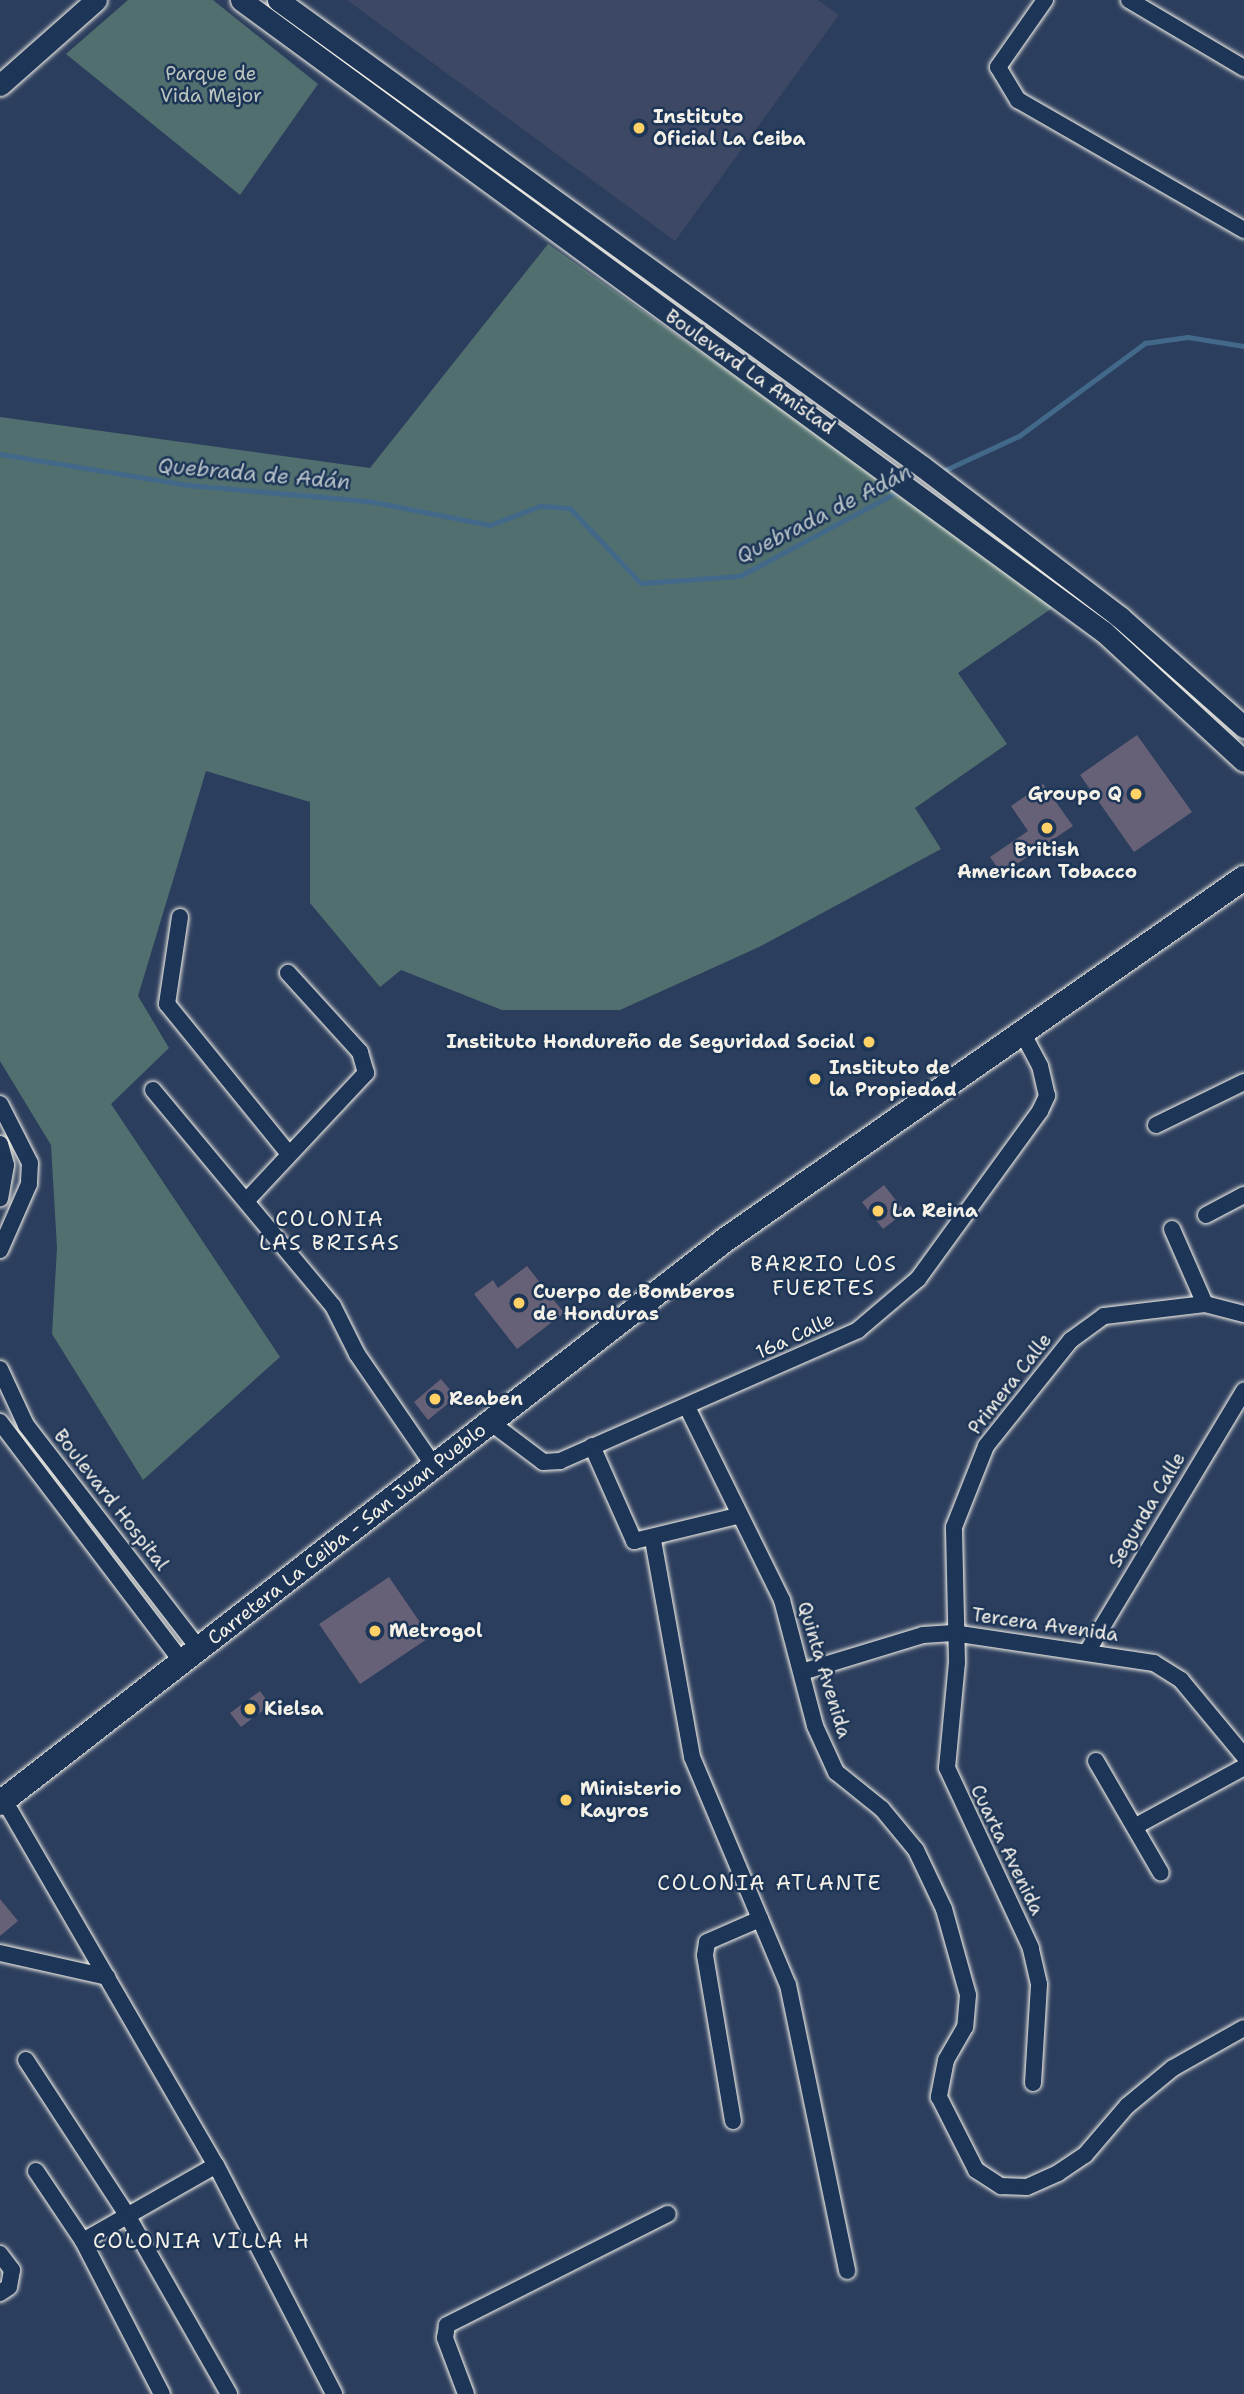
<!DOCTYPE html>
<meta charset="utf-8">
<style>
body{margin:0}
#map{position:relative;width:1244px;height:2394px;overflow:hidden;background:#2c3e5d;font-family:"Shantell Sans",sans-serif}
div>[style]{position:absolute}
.built>*{inset:0;background:#3d4864}
.green>*{inset:0;background:#506f6e}
.stream>*{height:4.5px;margin:-2.25px;padding:0 2.25px;transform-origin:2.25px;border-radius:2.25px;background:#42698a}
.building>*{inset:0;background:#666176}
.roads{filter:drop-shadow(0 0 2px #f4f1e8) drop-shadow(0 0 2px #f4f1e8)}
.street>*{height:16px;margin:-8px;padding:0 8px;transform-origin:8px;border-radius:8px;background:#1d3557}
.secondary>*{height:21px;margin:-10.5px;padding:0 10.5px;transform-origin:10.5px;border-radius:10.5px;background:#1d3557}
.primary>*{height:24px;margin:-12px;padding:0 12px;transform-origin:12px;border-radius:12px;background:#1d3557}
.dots>*{width:19px;height:19px;translate:-50% -50%;box-sizing:border-box;border:4px solid #1d3557;border-radius:50%}
span{translate:-50% -50%;white-space:nowrap;text-align:center;line-height:1.15;-webkit-text-stroke:5px #1d3557;paint-order:stroke}
.park-label{font-size:19px;color:#bbc4bd}
.poi-label{font-size:19px;color:#f4f1e8;font-weight:700}
.left{translate:0 -50%;text-align:left}
.right{translate:-100% -50%;text-align:right}
.street-label{font-size:19px;color:#f4f1e8}
.water-label{font-size:21px;color:#b6c1c7;font-style:italic}
.neighbourhood-label{font-size:21px;color:#f4f1e8;letter-spacing:2px}
</style>
<div id="map">
<div class="built">
<i style="clip-path:polygon(347px 0,818px 0,839px 15px,675px 241px)"></i>
</div>
<div class="green">
<i style="clip-path:polygon(128px 0,213px 0,318px 84px,240px 195px,66px 54px)"></i>
<i style="clip-path:polygon(548px 244px,1058px 604px,958px 673px,1007px 744px,915px 808px,941px 849px,759px 947px,620px 1010px,502px 1010px,401px 970px,380px 987px,310px 903px,310px 802px,206px 771px,138px 996px,169px 1048px,111px 1104px,280px 1357px,143px 1480px,52px 1334px,57px 1248px,51px 1145px,0 1061px,0 417px,370px 468px)"></i>
</div>
<div class="stream">
<i style="left:0;top:454px;width:191px;rotate:9.4deg"></i>
<i style="left:188px;top:485px;width:182px;rotate:5.1deg"></i>
<i style="left:369px;top:501px;width:123px;rotate:11.2deg"></i>
<i style="left:490px;top:525px;width:53px;rotate:-20.8deg"></i>
<i style="left:540px;top:506px;width:30px;rotate:4deg"></i>
<i style="left:570px;top:508px;width:103px;rotate:46.6deg"></i>
<i style="left:641px;top:583px;width:99px;rotate:-4deg"></i>
<i style="left:740px;top:576px;width:183px;rotate:-28.1deg"></i>
<i style="left:941px;top:472px;width:86px;rotate:-24.8deg"></i>
<i style="left:1019px;top:436px;width:157px;rotate:-36.4deg"></i>
<i style="left:1145px;top:343px;width:43px;rotate:-7.9deg"></i>
<i style="left:1188px;top:337px;width:57px;rotate:9.1deg"></i>
</div>
<div class="building">
<i style="clip-path:polygon(1137px 735px,1192px 812px,1134px 852px,1080px 775px)"></i>
<i style="clip-path:polygon(1043px 784px,1073px 826px,1002px 874px,990px 857px,1028px 831px,1011px 806px)"></i>
<i style="clip-path:polygon(884px 1185px,905px 1212px,883px 1229px,862px 1202px)"></i>
<i style="clip-path:polygon(527px 1266px,564px 1313px,517px 1349px,474px 1294px,493px 1280px,498px 1288px)"></i>
<i style="clip-path:polygon(441px 1379px,456px 1397px,428px 1420px,414px 1402px)"></i>
<i style="clip-path:polygon(389px 1577px,430px 1637px,360px 1684px,319px 1624px)"></i>
<i style="clip-path:polygon(260px 1691px,270px 1705px,241px 1727px,230px 1713px)"></i>
<i style="clip-path:polygon(0 1899px,18px 1921px,0 1936px)"></i>
</div>
<div class="roads">
<div class="street">
<i style="left:1045px;top:0;width:82px;rotate:125deg"></i>
<i style="left:998px;top:67px;width:39px;rotate:59deg"></i>
<i style="left:1018px;top:100px;width:261px;rotate:29.9deg"></i>
<i style="left:1129px;top:0;width:134px;rotate:30.6deg"></i>
<i style="left:180px;top:917px;width:88px;rotate:98.5deg"></i>
<i style="left:167px;top:1004px;width:193px;rotate:50.9deg"></i>
<i style="left:153px;top:1090px;width:281px;rotate:50.2deg"></i>
<i style="left:333px;top:1306px;width:54px;rotate:63.4deg"></i>
<i style="left:357px;top:1354px;width:136px;rotate:55.5deg"></i>
<i style="left:0;top:1104px;width:66px;rotate:63deg"></i>
<i style="left:30px;top:1163px;width:21px;rotate:93deg"></i>
<i style="left:29px;top:1184px;width:72px;rotate:113.7deg"></i>
<i style="left:1156px;top:1125px;width:98px;rotate:-26deg"></i>
<i style="left:0;top:1144px;width:22px;rotate:74deg"></i>
<i style="left:6px;top:1165px;width:34px;rotate:100deg"></i>
<i style="left:248px;top:1199px;width:173px;rotate:-46.9deg"></i>
<i style="left:366px;top:1073px;width:22px;rotate:-106deg"></i>
<i style="left:360px;top:1052px;width:107px;rotate:-132.3deg"></i>
<i style="left:1206px;top:1215px;width:43px;rotate:-27.8deg"></i>
<i style="left:1172px;top:1229px;width:82px;rotate:66.3deg"></i>
<i style="left:1205px;top:1304px;width:40px;rotate:14.4deg"></i>
<i style="left:0;top:1369px;width:62px;rotate:65.1deg"></i>
<i style="left:26px;top:1425px;width:284px;rotate:52.3deg"></i>
<i style="left:687px;top:1407px;width:215px;rotate:63.8deg"></i>
<i style="left:782px;top:1600px;width:130px;rotate:75.3deg"></i>
<i style="left:815px;top:1726px;width:51px;rotate:65.5deg"></i>
<i style="left:836px;top:1772px;width:59px;rotate:38.8deg"></i>
<i style="left:882px;top:1809px;width:53px;rotate:50.3deg"></i>
<i style="left:916px;top:1850px;width:65px;rotate:64.6deg"></i>
<i style="left:944px;top:1909px;width:89px;rotate:74.4deg"></i>
<i style="left:968px;top:1995px;width:32px;rotate:95deg"></i>
<i style="left:965px;top:2027px;width:38px;rotate:120deg"></i>
<i style="left:946px;top:2060px;width:38px;rotate:101deg"></i>
<i style="left:939px;top:2097px;width:82px;rotate:63.1deg"></i>
<i style="left:976px;top:2170px;width:30px;rotate:33deg"></i>
<i style="left:1001px;top:2186px;width:26px;rotate:2deg"></i>
<i style="left:1027px;top:2187px;width:34px;rotate:-24deg"></i>
<i style="left:1058px;top:2173px;width:32px;rotate:-34deg"></i>
<i style="left:1085px;top:2155px;width:65px;rotate:-49.4deg"></i>
<i style="left:1127px;top:2106px;width:60px;rotate:-39.6deg"></i>
<i style="left:1173px;top:2068px;width:81px;rotate:-29.4deg"></i>
<i style="left:0;top:1422px;width:303px;rotate:52.8deg"></i>
<i style="left:490px;top:1422px;width:66px;rotate:37deg"></i>
<i style="left:543px;top:1462px;width:17px;rotate:-3deg"></i>
<i style="left:560px;top:1461px;width:326px;rotate:-23.7deg"></i>
<i style="left:858px;top:1330px;width:79px;rotate:-40.4deg"></i>
<i style="left:918px;top:1279px;width:208px;rotate:-54deg"></i>
<i style="left:1040px;top:1111px;width:17px;rotate:-65deg"></i>
<i style="left:1047px;top:1096px;width:31px;rotate:-103deg"></i>
<i style="left:1040px;top:1066px;width:40px;rotate:-118deg"></i>
<i style="left:592px;top:1446px;width:104px;rotate:66.1deg"></i>
<i style="left:634px;top:1541px;width:106px;rotate:-13.6deg"></i>
<i style="left:653px;top:1540px;width:220px;rotate:79.8deg"></i>
<i style="left:692px;top:1757px;width:247px;rotate:67.2deg"></i>
<i style="left:788px;top:1985px;width:292px;rotate:78.3deg"></i>
<i style="left:1087px;top:1652px;width:305px;rotate:-59deg"></i>
<i style="left:805px;top:1671px;width:123px;rotate:-17deg"></i>
<i style="left:923px;top:1635px;width:30px;rotate:-4deg"></i>
<i style="left:953px;top:1633px;width:203px;rotate:8.5deg"></i>
<i style="left:1154px;top:1663px;width:32px;rotate:32deg"></i>
<i style="left:1181px;top:1680px;width:99px;rotate:50.3deg"></i>
<i style="left:1096px;top:1761px;width:129px;rotate:59.9deg"></i>
<i style="left:4px;top:1800px;width:422px;rotate:59.9deg"></i>
<i style="left:216px;top:2165px;width:258px;rotate:62.7deg"></i>
<i style="left:1136px;top:1826px;width:123px;rotate:-28.6deg"></i>
<i style="left:0;top:1953px;width:110px;rotate:12.6deg"></i>
<i style="left:26px;top:2060px;width:185px;rotate:56.9deg"></i>
<i style="left:127px;top:2215px;width:206px;rotate:60.3deg"></i>
<i style="left:1033px;top:2083px;width:99px;rotate:-86.5deg"></i>
<i style="left:1039px;top:1984px;width:37px;rotate:-103deg"></i>
<i style="left:1031px;top:1948px;width:199px;rotate:-115deg"></i>
<i style="left:947px;top:1768px;width:106px;rotate:-84.6deg"></i>
<i style="left:957px;top:1662px;width:135px;rotate:-91.3deg"></i>
<i style="left:954px;top:1527px;width:87px;rotate:-68.4deg"></i>
<i style="left:986px;top:1446px;width:136px;rotate:-51.3deg"></i>
<i style="left:1071px;top:1340px;width:41px;rotate:-36deg"></i>
<i style="left:1104px;top:1316px;width:102px;rotate:-6.8deg"></i>
<i style="left:733px;top:2121px;width:168px;rotate:-99.6deg"></i>
<i style="left:705px;top:1955px;width:13px;rotate:-81deg"></i>
<i style="left:707px;top:1942px;width:58px;rotate:-23.5deg"></i>
<i style="left:36px;top:2171px;width:84px;rotate:56.1deg"></i>
<i style="left:83px;top:2241px;width:172px;rotate:62.7deg"></i>
<i style="left:83px;top:2241px;width:153px;rotate:-29.7deg"></i>
<i style="left:0;top:2254px;width:20px;rotate:53deg"></i>
<i style="left:12px;top:2270px;width:17px;rotate:100deg"></i>
<i style="left:9px;top:2287px;width:11px;rotate:146deg"></i>
<i style="left:466px;top:2394px;width:60px;rotate:-110.6deg"></i>
<i style="left:445px;top:2338px;width:13px;rotate:-81deg"></i>
<i style="left:447px;top:2325px;width:247px;rotate:-26.7deg"></i>
</div>
<div class="secondary">
<i style="left:241px;top:0;width:1070px;rotate:36.22deg"></i>
<i style="left:1104px;top:632px;width:190px;rotate:42.7deg"></i>
<i style="left:278px;top:0;width:796px;rotate:35.91deg"></i>
<i style="left:923px;top:467px;width:248px;rotate:37.3deg"></i>
<i style="left:1120px;top:617px;width:166px;rotate:41.6deg"></i>
<i style="left:0;top:85px;width:128px;rotate:-41.5deg"></i>
</div>
<div class="primary">
<i style="left:0;top:1803px;width:918px;rotate:-37.83deg"></i>
<i style="left:725px;top:1240px;width:633px;rotate:-34.9deg"></i>
</div>
</div>
<div class="dots">
<i style="left:639px;top:128px;background:#ffd166"></i>
<i style="left:1136px;top:794px;background:#ffd166"></i>
<i style="left:1047px;top:828px;background:#ffd166"></i>
<i style="left:869px;top:1042px;background:#ffd166"></i>
<i style="left:815px;top:1079px;background:#ffd166"></i>
<i style="left:878px;top:1211px;background:#ffd166"></i>
<i style="left:519px;top:1303px;background:#ffd166"></i>
<i style="left:435px;top:1399px;background:#ffd166"></i>
<i style="left:375px;top:1631px;background:#ffd166"></i>
<i style="left:250px;top:1709px;background:#ffd166"></i>
<i style="left:566px;top:1800px;background:#ffd166"></i>
</div>
<div class="park-label">
<span style="left:211px;top:85px">Parque de<br>Vida Mejor</span>
</div>
<div class="poi-label">
<span class="left" style="left:653px;top:128px">Instituto<br>Oficial La Ceiba</span>
<span class="right" style="left:1122px;top:794px">Groupo Q</span>
<span style="left:1047px;top:861px">British<br>American Tobacco</span>
<span class="right" style="left:855px;top:1042px">Instituto Hondureño de Seguridad Social</span>
<span class="left" style="left:829px;top:1079px">Instituto de<br>la Propiedad</span>
<span class="left" style="left:892px;top:1211px">La Reina</span>
<span class="left" style="left:533px;top:1303px">Cuerpo de Bomberos<br>de Honduras</span>
<span class="left" style="left:449px;top:1399px">Reaben</span>
<span class="left" style="left:389px;top:1631px">Metrogol</span>
<span class="left" style="left:264px;top:1709px">Kielsa</span>
<span class="left" style="left:580px;top:1800px">Ministerio<br>Kayros</span>
</div>
<div class="street-label">
<span style="left:750px;top:372px;rotate:35deg">Boulevard La Amistad</span>
<span style="left:795px;top:1336px;rotate:-25deg">16a Calle</span>
<span style="left:1010px;top:1384px;rotate:-52deg">Primera Calle</span>
<span style="left:111px;top:1500px;rotate:52deg">Boulevard Hospital</span>
<span style="left:1147px;top:1510px;rotate:-59deg">Segunda Calle</span>
<span style="left:347px;top:1534px;rotate:-38deg">Carretera La Ceiba - San Juan Pueblo</span>
<span style="left:1045px;top:1625px;rotate:8deg">Tercera Avenida</span>
<span style="left:824px;top:1670px;rotate:73deg">Quinta Avenida</span>
<span style="left:1007px;top:1850px;rotate:64deg">Cuarta Avenida</span>
</div>
<div class="water-label">
<span style="left:254px;top:474px;rotate:5deg">Quebrada de Adán</span>
<span style="left:824px;top:514px;rotate:-27deg">Quebrada de Adán</span>
</div>
<div class="neighbourhood-label">
<span style="left:330px;top:1231px">COLONIA<br>LAS BRISAS</span>
<span style="left:824px;top:1276px">BARRIO LOS<br>FUERTES</span>
<span style="left:770px;top:1883px">COLONIA ATLANTE</span>
<span style="left:202px;top:2241px">COLONIA VILLA H</span>
</div>
</div>
